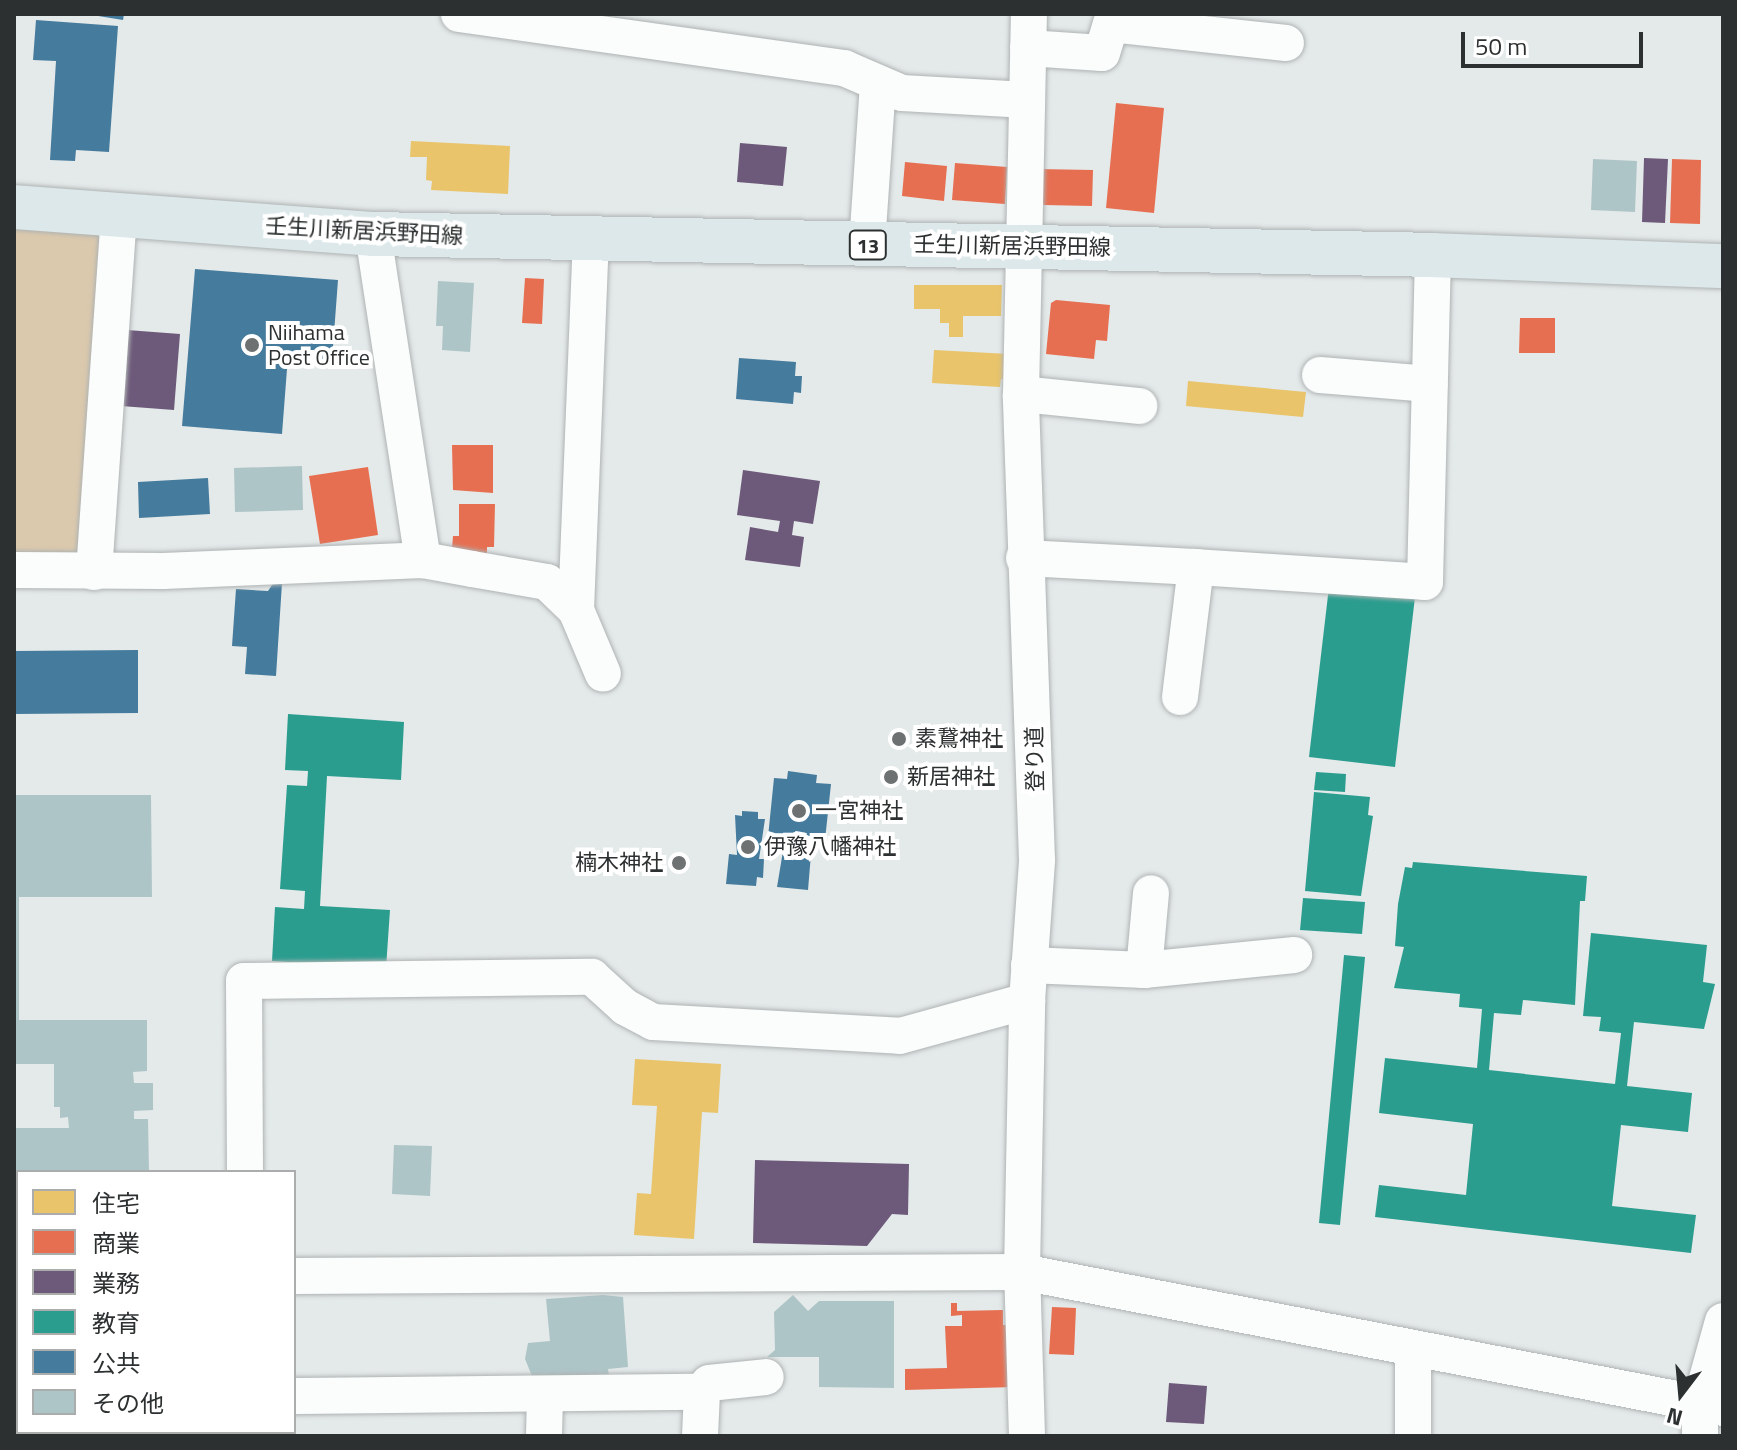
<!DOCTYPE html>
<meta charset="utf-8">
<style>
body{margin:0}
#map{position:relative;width:1737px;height:1450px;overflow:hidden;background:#e4e9e9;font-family:"Titillium Web","Noto Sans JP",sans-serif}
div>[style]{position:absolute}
.green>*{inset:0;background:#dbc9ad}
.homes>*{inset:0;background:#e9c46a}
.shops>*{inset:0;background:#e76f51}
.offices>*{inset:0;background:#6d597a}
.schools>*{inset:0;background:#2a9d8f}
.public>*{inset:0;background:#457b9d}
.building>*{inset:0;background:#aec5c7}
.roads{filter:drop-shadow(0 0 2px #afb3b3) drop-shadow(0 0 2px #afb3b3)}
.minor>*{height:36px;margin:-18px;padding:0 18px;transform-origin:18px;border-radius:18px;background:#fbfcfc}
.major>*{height:44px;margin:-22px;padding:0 22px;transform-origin:22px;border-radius:22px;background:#dce8e9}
.dots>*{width:22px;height:22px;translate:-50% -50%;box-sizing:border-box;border:4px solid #fff;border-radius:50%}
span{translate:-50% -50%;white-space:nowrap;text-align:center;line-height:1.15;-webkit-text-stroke:8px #fff;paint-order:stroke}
.shield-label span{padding:2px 6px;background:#fff;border:2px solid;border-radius:6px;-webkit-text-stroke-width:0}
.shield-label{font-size:20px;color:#2d3030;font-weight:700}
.street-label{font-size:22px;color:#2d3030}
.poi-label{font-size:22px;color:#2d3030}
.left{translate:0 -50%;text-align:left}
.right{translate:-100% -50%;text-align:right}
.frame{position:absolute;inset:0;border:16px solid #2d3030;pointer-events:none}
.legend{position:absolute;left:16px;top:1170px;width:280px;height:264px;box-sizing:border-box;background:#fff;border:2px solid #abacac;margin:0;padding:10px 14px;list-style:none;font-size:24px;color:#2d3030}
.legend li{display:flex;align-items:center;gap:16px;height:40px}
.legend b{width:40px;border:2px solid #abacac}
.north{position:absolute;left:1641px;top:1354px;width:80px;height:80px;-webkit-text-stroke:6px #fff;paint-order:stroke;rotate:196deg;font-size:22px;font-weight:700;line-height:32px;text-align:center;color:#2d3030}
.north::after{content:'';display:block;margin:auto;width:28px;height:36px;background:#2d3030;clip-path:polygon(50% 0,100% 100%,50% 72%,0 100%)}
.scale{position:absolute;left:1461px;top:32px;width:182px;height:36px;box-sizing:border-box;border:4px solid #2d3030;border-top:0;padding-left:10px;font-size:24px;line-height:28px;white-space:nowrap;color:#2d3030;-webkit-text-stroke:6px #fff;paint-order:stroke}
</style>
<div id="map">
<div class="green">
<i style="clip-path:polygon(14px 226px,102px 234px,85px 560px,14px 560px)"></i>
</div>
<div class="homes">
<i style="clip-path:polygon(411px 141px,510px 146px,508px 194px,431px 190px,432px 181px,426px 180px,427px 157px,410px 157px)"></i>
<i style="clip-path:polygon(914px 285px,1002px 285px,1001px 316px,963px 316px,963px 337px,949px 337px,949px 323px,940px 323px,940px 309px,914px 309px)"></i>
<i style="clip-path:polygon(934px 350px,1009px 354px,1008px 379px,1001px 379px,1000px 387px,932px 383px)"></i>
<i style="clip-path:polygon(1188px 381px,1306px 392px,1303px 417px,1186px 406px)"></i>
<i style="clip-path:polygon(635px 1059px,721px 1064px,718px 1113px,702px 1112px,694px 1239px,634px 1235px,637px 1193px,651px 1194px,657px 1106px,632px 1105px)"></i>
</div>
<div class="shops">
<i style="clip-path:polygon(1116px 103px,1164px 108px,1154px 213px,1106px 208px)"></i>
<i style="clip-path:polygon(1672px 159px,1701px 160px,1700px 224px,1670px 223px)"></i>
<i style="clip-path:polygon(905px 162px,947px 166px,944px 201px,902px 196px)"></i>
<i style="clip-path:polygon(955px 163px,1007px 167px,1005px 204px,952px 200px)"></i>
<i style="clip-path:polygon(1037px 169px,1093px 170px,1092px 206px,1044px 205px,1037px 198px)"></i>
<i style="clip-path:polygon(525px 278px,544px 279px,542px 324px,522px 323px)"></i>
<i style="clip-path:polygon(1056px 300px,1110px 305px,1107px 341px,1096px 340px,1094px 359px,1046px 354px,1051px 303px)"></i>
<i style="clip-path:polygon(1520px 318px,1555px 318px,1555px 353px,1519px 353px)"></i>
<i style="clip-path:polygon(452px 445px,493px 445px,493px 493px,453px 490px)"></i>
<i style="clip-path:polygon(368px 467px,378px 535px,320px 544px,309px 476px)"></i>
<i style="clip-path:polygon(459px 504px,495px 504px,494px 547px,487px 547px,487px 554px,452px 548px,453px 536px,459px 536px)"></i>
<i style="clip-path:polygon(951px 1303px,957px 1303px,957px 1311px,1003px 1310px,1003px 1325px,1012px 1325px,1014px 1387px,905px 1390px,905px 1369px,947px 1368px,945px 1326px,962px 1326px,962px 1315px,951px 1316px)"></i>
<i style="clip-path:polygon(1052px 1307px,1076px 1308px,1074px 1355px,1049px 1354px)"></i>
</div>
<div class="offices">
<i style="clip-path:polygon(740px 143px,787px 147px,783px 186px,737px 182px)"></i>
<i style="clip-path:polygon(1644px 158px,1668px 159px,1665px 223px,1642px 222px)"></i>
<i style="clip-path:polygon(127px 330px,180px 334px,174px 410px,121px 406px)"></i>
<i style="clip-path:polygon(743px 470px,820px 481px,813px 524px,794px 521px,792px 535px,804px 537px,800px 567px,745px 560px,750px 527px,778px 532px,780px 521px,737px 515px)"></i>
<i style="clip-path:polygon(755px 1160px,909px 1164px,908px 1215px,892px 1214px,867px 1246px,753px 1243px)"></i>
<i style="clip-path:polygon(1169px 1383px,1207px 1386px,1204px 1424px,1166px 1422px)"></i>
</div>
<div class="schools">
<i style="clip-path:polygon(1329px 587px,1415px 597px,1395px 767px,1309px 757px)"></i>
<i style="clip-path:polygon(288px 714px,404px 722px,401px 780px,327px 776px,320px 906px,390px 910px,386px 968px,272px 961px,275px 907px,304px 909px,305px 891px,280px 889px,287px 785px,307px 786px,308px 771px,285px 770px)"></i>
<i style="clip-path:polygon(1316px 772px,1346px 774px,1345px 792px,1314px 790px)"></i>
<i style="clip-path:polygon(1314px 792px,1370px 797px,1368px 815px,1373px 816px,1361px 896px,1305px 891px)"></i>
<i style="clip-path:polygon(1413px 862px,1587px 876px,1585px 901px,1580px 901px,1575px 1005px,1523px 1000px,1521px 1015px,1494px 1013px,1489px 1070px,1615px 1084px,1621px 1033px,1599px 1031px,1601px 1017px,1583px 1016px,1591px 933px,1707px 945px,1703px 982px,1715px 984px,1704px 1029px,1634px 1022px,1627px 1086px,1692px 1093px,1688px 1132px,1621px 1125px,1612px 1206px,1696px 1215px,1691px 1253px,1375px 1217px,1379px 1185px,1466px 1195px,1473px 1124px,1379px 1113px,1385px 1058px,1477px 1068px,1482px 1009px,1459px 1007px,1460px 994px,1394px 988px,1404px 947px,1395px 946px,1398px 904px,1405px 867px,1412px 868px)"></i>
<i style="clip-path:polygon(1303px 898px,1365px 902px,1362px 934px,1300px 930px)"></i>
<i style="clip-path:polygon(1344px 955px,1365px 957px,1340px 1225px,1319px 1223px)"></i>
</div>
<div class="public">
<i style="clip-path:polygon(86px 14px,124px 14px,123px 20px)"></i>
<i style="clip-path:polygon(36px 20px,118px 26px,109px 152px,76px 150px,75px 161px,50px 160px,56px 61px,33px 60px)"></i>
<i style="clip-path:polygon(195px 269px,338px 280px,332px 360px,288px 356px,282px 434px,182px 426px)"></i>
<i style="clip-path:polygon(739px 358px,796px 362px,795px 376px,802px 376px,801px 393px,794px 392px,793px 404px,736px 399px)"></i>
<i style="clip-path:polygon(208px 478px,210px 514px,139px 518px,138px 482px)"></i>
<i style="clip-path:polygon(274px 582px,282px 583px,276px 676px,245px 674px,247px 647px,232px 646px,236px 589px,268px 591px)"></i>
<i style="clip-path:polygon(138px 650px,138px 713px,14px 714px,14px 651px)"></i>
<i style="clip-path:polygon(788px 771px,817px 775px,816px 783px,831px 784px,825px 840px,805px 837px,803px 853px,811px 854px,808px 890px,777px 887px,785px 839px,768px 837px,774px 778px,787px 779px)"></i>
<i style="clip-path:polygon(742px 811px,758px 812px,758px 819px,765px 819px,759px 859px,764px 859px,763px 878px,757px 877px,756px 886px,726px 884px,729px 854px,737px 855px,735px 815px,742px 816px)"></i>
</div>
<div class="building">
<i style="clip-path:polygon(1593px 159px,1637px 161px,1635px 212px,1591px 210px)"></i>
<i style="clip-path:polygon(438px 281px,474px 283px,470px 352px,442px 350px,443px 326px,436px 326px)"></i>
<i style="clip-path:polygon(302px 466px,303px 510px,235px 512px,234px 468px)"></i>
<i style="clip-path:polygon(14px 795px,151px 795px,152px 897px,19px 897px,19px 1020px,147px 1020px,147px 1071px,133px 1072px,134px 1083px,153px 1083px,153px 1110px,134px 1111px,134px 1119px,148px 1119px,149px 1172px,18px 1172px,14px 1224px,14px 1128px,69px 1128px,68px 1117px,60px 1118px,60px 1107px,54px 1107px,54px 1064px,14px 1064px)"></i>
<i style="clip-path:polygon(394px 1145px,432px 1146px,430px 1196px,392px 1194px)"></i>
<i style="clip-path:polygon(603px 1295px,623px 1297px,628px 1367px,608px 1369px,609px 1376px,534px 1381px,525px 1359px,528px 1343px,550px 1341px,546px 1299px)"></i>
<i style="clip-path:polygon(793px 1295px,808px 1311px,819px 1301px,894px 1301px,894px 1388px,819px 1387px,819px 1357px,767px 1357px,775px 1350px,774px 1312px)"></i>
<i style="clip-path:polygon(14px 1352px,18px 1352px,18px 1413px,14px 1413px)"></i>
</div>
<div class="roads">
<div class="minor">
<i style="left:459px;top:14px;width:389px;rotate:8deg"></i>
<i style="left:844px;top:68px;width:63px;rotate:23.3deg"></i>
<i style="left:902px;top:93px;width:125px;rotate:3.2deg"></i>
<i style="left:1028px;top:48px;width:74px;rotate:3.9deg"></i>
<i style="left:1102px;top:53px;width:30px;rotate:-73deg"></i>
<i style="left:1111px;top:24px;width:176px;rotate:6.2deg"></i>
<i style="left:373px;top:234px;width:330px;rotate:81.3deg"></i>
<i style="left:867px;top:245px;width:162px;rotate:-86.1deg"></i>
<i style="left:1320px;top:375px;width:110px;rotate:4.7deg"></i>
<i style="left:1021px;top:394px;width:119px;rotate:5.8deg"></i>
<i style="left:1024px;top:558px;width:172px;rotate:3deg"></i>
<i style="left:14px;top:570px;width:149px;rotate:0.4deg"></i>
<i style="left:163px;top:571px;width:260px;rotate:-2.4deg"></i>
<i style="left:423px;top:560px;width:50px;rotate:10.4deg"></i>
<i style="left:472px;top:569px;width:76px;rotate:9.8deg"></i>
<i style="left:547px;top:582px;width:40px;rotate:44deg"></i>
<i style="left:576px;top:610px;width:69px;rotate:67.1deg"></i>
<i style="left:94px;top:572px;width:360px;rotate:-86deg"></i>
<i style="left:576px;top:610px;width:369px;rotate:-87.7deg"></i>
<i style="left:1180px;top:697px;width:131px;rotate:-83deg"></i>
<i style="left:1196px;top:567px;width:229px;rotate:3.7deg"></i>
<i style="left:1425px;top:582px;width:327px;rotate:-88.6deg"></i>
<i style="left:1029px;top:965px;width:115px;rotate:2.5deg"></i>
<i style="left:1144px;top:970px;width:151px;rotate:-5.7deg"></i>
<i style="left:1144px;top:970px;width:77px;rotate:-84.8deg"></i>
<i style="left:245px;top:1172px;width:191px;rotate:-90.3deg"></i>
<i style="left:244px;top:981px;width:348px;rotate:-0.7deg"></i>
<i style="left:592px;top:977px;width:45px;rotate:42.3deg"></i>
<i style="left:625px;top:1007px;width:32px;rotate:28deg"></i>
<i style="left:653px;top:1022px;width:247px;rotate:3.2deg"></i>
<i style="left:900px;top:1036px;width:132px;rotate:-15.4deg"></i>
<i style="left:14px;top:1274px;width:4px"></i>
<i style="left:294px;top:1276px;width:728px;rotate:-0.31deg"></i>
<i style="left:1022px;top:1272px;width:714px;rotate:10.98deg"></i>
<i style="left:294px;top:1396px;width:408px;rotate:-0.6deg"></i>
<i style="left:257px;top:1436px;width:4px;rotate:-90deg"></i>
<i style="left:544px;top:1436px;width:40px;rotate:-88.6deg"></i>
<i style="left:700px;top:1436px;width:44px;rotate:-87.4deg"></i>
<i style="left:702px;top:1392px;width:11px;rotate:-52deg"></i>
<i style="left:709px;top:1383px;width:57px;rotate:-6deg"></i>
<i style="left:1027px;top:1436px;width:164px;rotate:-91.7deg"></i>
<i style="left:1022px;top:1272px;width:271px;rotate:-88.9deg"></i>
<i style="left:1027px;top:1001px;width:141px;rotate:-85.9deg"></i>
<i style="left:1037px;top:860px;width:466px;rotate:-92deg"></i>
<i style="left:1021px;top:394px;width:380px;rotate:-88.8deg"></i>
<i style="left:1413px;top:1436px;width:86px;rotate:-90deg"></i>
<i style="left:1700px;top:1436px;width:32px;rotate:-90deg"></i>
<i style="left:1700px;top:1404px;width:86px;rotate:-74.5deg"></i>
</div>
<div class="major">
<i style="left:14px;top:207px;width:360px;rotate:4.3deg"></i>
<i style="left:373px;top:234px;width:1060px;rotate:1.13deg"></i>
<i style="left:1433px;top:255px;width:290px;rotate:2.2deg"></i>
</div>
</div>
<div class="dots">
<i style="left:252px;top:345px;background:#6d7171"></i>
<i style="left:899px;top:739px;background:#6d7171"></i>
<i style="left:891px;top:777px;background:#6d7171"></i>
<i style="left:799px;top:811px;background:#6d7171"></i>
<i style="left:748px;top:847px;background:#6d7171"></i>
<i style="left:679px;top:863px;background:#6d7171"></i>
</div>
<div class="shield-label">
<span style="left:868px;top:245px">13</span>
</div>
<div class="street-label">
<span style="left:364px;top:231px;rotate:3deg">壬生川新居浜野田線</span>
<span style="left:1012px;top:246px;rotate:1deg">壬生川新居浜野田線</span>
<span style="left:1035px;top:759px;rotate:-91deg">登り道</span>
</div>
<div class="poi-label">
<span class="left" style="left:268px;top:345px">Niihama<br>Post Office</span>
<span class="left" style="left:915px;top:739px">素鵞神社</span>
<span class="left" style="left:907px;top:777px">新居神社</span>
<span class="left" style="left:815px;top:811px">一宮神社</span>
<span class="left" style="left:764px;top:847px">伊豫八幡神社</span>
<span class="right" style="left:663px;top:863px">楠木神社</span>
</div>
<div class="frame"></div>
<ul class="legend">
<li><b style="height:22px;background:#e9c46a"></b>住宅</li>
<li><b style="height:22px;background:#e76f51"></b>商業</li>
<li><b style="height:22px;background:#6d597a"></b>業務</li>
<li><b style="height:22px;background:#2a9d8f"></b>教育</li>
<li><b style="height:22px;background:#457b9d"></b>公共</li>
<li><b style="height:22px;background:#aec5c7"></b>その他</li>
</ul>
<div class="north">N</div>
<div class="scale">50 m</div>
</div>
